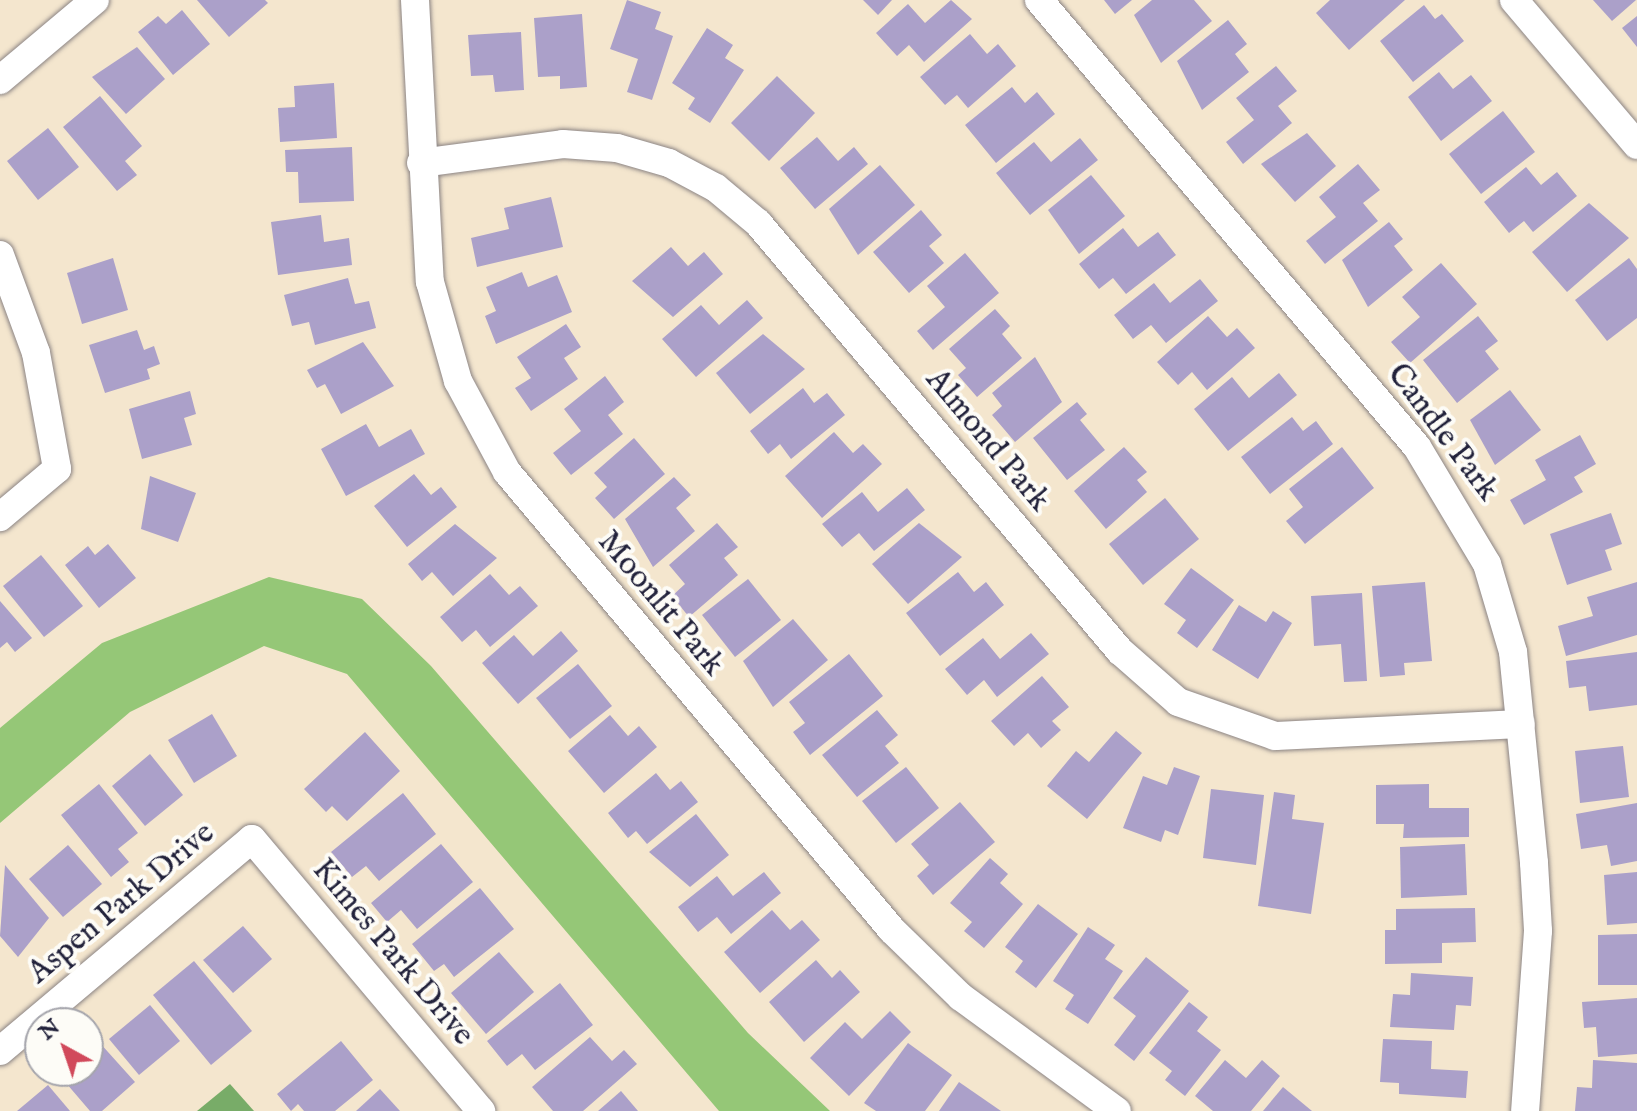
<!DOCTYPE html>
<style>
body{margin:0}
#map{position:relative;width:1637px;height:1111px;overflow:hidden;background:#f4e6ce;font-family:"IM FELL English",serif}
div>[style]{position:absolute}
.green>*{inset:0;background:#95c777}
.forest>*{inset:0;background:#78ac68}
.building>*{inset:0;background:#aba0c9}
.roads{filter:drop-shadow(0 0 2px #8b8484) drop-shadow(0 0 2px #8b8484)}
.street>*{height:28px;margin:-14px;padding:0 14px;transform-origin:14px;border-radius:14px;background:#fff}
span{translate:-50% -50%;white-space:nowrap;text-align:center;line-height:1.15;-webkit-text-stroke:8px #fdfcf7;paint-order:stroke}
.street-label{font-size:32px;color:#22223b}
.north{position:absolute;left:24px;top:1007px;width:80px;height:80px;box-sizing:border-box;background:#fdfcf7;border:2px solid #a5a5ac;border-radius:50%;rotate:320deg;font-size:22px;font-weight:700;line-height:32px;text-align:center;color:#22223b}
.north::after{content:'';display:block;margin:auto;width:28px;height:36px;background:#d1495b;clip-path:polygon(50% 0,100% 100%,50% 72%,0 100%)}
</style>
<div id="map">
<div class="green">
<i style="clip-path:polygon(269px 577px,362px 599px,431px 666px,748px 1033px,830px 1111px,719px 1111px,347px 674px,264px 646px,130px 712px,0 823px,0 728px,102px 643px)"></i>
</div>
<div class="forest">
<i style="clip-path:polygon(230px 1084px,254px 1111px,197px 1111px)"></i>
</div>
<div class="building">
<i style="clip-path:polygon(197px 0,265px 0,268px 3px,229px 37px)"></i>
<i style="clip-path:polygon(627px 0,661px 12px,655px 29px,673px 36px,652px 100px,627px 92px,638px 59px,610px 49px)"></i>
<i style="clip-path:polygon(863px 0,892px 0,878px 15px)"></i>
<i style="clip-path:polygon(951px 0,972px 19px,924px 62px,909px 45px,897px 56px,876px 33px,908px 4px,925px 23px)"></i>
<i style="clip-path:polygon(1104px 0,1132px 0,1115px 14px)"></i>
<i style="clip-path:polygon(1152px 0,1194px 0,1212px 21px,1161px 63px,1134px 15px)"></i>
<i style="clip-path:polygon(1330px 0,1405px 0,1349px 50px,1316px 13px)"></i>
<i style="clip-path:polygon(1593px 0,1636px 0,1612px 21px)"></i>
<i style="clip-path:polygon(1424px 5px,1435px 19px,1442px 14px,1464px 41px,1413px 82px,1380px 41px)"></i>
<i style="clip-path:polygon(182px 10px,210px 44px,173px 75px,138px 32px,158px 16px,166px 24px)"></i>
<i style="clip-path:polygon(582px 14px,587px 87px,560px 89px,560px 76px,538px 77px,534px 18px)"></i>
<i style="clip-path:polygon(1637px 16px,1637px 47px,1622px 28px)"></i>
<i style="clip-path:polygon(1228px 20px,1247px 44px,1235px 54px,1249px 72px,1202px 110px,1177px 61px)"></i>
<i style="clip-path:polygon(707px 28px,733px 45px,725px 58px,744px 70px,710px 123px,688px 109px,695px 98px,672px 83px)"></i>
<i style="clip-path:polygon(521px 32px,524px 90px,495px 92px,493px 75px,471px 76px,468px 35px)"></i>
<i style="clip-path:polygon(970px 34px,987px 54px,998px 44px,1016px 66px,968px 108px,957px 95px,945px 105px,920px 77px)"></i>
<i style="clip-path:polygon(137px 47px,165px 79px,126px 114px,92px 77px)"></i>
<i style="clip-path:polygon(1276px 66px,1297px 91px,1278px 106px,1292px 123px,1243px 164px,1226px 142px,1254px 120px,1236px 98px)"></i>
<i style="clip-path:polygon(1439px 72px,1453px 89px,1471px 75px,1492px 101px,1441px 141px,1408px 97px)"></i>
<i style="clip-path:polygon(777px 76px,815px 113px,769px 161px,731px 123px)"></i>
<i style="clip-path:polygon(334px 83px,337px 138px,280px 142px,278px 108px,295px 107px,294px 86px)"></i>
<i style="clip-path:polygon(1012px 87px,1025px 103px,1037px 92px,1055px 114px,996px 163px,965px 125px)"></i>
<i style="clip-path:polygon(100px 96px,142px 146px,125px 161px,137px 175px,117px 191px,63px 127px)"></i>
<i style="clip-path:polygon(1503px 111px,1535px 152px,1481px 194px,1449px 154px)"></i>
<i style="clip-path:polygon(48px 128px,79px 167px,38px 200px,7px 161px)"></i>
<i style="clip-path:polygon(1307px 133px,1336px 166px,1295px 202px,1261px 164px)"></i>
<i style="clip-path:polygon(817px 137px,838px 161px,854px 147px,868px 164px,815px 209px,780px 168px)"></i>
<i style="clip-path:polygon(1080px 138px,1098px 160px,1030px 215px,996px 173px,1034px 142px,1051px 162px)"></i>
<i style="clip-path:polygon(352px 147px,354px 201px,299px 203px,298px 172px,286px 172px,285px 150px)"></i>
<i style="clip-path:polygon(1358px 164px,1380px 190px,1363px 203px,1378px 221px,1325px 264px,1306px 241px,1336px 217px,1319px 197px)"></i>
<i style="clip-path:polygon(880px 165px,915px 205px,858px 255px,829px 209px)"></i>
<i style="clip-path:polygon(1526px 167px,1541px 185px,1557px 172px,1577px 196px,1533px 232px,1524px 221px,1509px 233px,1484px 202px)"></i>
<i style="clip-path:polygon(1091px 175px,1125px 216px,1079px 254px,1048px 210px)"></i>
<i style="clip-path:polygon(551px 197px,563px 247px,477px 267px,471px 238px,509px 229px,504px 208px)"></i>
<i style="clip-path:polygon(1589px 203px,1629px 238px,1567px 292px,1532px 252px)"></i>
<i style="clip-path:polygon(921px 210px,942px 235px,929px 246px,944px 263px,909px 293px,873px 252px)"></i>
<i style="clip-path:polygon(321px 215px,324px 242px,349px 238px,352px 265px,278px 275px,271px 222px)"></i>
<i style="clip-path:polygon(1389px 222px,1403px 239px,1394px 246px,1413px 270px,1368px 307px,1342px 260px)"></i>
<i style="clip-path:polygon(1123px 228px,1138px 247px,1158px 232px,1176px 255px,1126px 294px,1113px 278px,1099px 289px,1079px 264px)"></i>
<i style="clip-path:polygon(671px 247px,688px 266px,704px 252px,723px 274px,673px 317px,632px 281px)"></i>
<i style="clip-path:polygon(965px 253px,999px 293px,933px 350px,917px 331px,945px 307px,927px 286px)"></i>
<i style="clip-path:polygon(113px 258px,128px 310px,82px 324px,67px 273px)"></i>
<i style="clip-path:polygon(1629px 258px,1637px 269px,1637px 318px,1607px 341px,1575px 300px)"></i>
<i style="clip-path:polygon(1441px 263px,1477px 304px,1410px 363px,1391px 342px,1420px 317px,1402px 297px)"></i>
<i style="clip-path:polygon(522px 272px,528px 287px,557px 275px,572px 312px,496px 344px,485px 316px,496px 311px,486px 287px)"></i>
<i style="clip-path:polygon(348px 278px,355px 304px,369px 301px,376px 328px,315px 345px,309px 322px,292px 326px,284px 295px)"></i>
<i style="clip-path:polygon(1200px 279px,1218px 301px,1166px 343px,1151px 325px,1133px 339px,1114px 315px,1154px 283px,1170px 303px)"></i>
<i style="clip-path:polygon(747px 300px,763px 318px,696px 377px,662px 339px,701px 305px,719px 325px)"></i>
<i style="clip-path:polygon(995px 309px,1010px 326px,1002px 334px,1022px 358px,977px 397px,958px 375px,966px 368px,949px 349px)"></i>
<i style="clip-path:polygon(1208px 316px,1227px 337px,1237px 328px,1255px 348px,1207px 390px,1192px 372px,1178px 385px,1157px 362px)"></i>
<i style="clip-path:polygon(1478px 316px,1498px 341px,1485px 351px,1499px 369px,1457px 403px,1423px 360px)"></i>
<i style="clip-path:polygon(566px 324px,581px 347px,564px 358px,578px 379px,531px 411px,515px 388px,531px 378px,517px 357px)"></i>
<i style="clip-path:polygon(137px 330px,144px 350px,154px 346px,160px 364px,147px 369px,150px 379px,105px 393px,89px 345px)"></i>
<i style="clip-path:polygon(763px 334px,805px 369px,750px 414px,716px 373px)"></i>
<i style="clip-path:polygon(363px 342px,394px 386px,341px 414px,325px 384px,317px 388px,307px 370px)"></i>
<i style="clip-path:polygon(1035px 357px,1062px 402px,1015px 442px,992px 415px,1002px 406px,992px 393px)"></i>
<i style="clip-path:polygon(1279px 373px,1297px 395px,1228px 451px,1194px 409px,1232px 377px,1249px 398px)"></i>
<i style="clip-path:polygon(605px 376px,624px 402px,608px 415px,623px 434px,571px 475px,553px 453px,581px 431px,564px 409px)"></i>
<i style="clip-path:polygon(803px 388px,814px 403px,827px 393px,845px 415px,791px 459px,780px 444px,768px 454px,750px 431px)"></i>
<i style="clip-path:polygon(1510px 390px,1541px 430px,1495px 465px,1470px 420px)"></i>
<i style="clip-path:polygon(190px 391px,196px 414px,184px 418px,192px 445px,142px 459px,129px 409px)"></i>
<i style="clip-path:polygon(1077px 402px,1087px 414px,1080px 420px,1105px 450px,1067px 480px,1033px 438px)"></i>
<i style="clip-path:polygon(1292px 417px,1303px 431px,1316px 421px,1333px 444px,1270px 494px,1241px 457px)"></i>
<i style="clip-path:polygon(366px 424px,379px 447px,411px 429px,425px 454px,346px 496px,321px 449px)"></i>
<i style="clip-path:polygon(834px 432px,853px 453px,863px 444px,882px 464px,822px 518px,785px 476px)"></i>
<i style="clip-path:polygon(1580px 435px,1596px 464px,1574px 477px,1583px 492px,1524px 525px,1510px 500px,1546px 480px,1535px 460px)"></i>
<i style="clip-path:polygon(634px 438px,665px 474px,614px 519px,595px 498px,607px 487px,594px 473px)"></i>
<i style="clip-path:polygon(1124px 447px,1147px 472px,1137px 480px,1147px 492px,1106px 529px,1074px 491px)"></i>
<i style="clip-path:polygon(1342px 447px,1374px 488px,1305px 544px,1286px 521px,1303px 507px,1289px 489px)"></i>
<i style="clip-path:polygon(414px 474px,431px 495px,441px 487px,457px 507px,407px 547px,374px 506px)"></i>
<i style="clip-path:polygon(150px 476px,196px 493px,178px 542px,141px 529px)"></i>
<i style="clip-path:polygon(674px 477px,691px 495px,676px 508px,695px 531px,653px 567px,625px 519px)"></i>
<i style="clip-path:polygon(907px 488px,925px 510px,874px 551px,859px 533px,842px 547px,822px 524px,862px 492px,878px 512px)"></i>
<i style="clip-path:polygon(1165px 498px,1199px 539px,1143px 585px,1109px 544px)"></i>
<i style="clip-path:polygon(1611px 513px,1622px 544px,1605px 550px,1612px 570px,1567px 585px,1550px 534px)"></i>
<i style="clip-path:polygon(717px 523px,738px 547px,724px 558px,738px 575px,689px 617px,672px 596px,685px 584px,669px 565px)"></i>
<i style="clip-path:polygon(919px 523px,962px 557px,908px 604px,872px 564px)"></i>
<i style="clip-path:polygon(455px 524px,497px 558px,453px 596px,432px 572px,422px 581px,408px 564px)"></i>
<i style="clip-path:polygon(108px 544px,136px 578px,99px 608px,65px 565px,88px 546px,95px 555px)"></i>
<i style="clip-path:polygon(41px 555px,83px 606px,44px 637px,3px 586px)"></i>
<i style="clip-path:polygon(1191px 568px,1234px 600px,1197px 648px,1177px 633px,1186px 620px,1164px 604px)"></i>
<i style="clip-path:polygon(958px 572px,974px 592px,986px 582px,1004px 605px,940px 656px,906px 613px)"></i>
<i style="clip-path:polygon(490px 574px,509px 595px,520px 586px,538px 606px,490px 647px,476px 630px,462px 642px,440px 617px)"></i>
<i style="clip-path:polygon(748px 579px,781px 620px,735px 657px,702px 615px)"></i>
<i style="clip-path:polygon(1425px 582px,1432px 661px,1404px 663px,1405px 675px,1380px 677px,1372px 586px)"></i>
<i style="clip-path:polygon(1637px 582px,1637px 635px,1566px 656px,1558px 626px,1593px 616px,1587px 597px)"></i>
<i style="clip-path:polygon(1362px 593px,1367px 681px,1344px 682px,1341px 644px,1314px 646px,1311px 596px)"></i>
<i style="clip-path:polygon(0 601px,32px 638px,15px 652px,7px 642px,0 648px)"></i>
<i style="clip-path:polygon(1239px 605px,1266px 622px,1273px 611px,1292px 623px,1258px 679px,1212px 650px)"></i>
<i style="clip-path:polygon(793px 619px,828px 660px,773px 707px,743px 661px)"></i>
<i style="clip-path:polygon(561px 631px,578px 651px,518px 704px,482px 663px,514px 635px,533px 656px)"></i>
<i style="clip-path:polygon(1031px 633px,1049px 654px,997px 697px,984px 680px,967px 695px,945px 669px,983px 638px,1000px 659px)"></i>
<i style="clip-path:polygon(1637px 652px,1637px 705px,1589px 711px,1586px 686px,1569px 688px,1566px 661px)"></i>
<i style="clip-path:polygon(849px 654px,883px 696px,810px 755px,793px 732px,805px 723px,789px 702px)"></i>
<i style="clip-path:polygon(578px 664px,612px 706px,570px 739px,536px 698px)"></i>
<i style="clip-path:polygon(1042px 676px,1069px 707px,1052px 721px,1061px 730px,1041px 748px,1028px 733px,1014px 746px,991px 721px)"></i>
<i style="clip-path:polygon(877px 710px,898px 735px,885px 746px,899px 763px,857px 797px,822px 755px)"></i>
<i style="clip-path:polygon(212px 714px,237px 756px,194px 783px,168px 740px)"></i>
<i style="clip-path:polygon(610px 715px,628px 736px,639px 726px,657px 747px,604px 793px,568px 751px)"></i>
<i style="clip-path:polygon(1116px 731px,1142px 753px,1087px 819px,1047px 786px,1076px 751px,1089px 762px)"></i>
<i style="clip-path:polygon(365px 732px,400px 771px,347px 821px,332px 806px,326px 812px,304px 789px)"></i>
<i style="clip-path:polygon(1623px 746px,1629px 797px,1580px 803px,1575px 751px)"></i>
<i style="clip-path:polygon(150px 754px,183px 795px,145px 826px,112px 786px)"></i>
<i style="clip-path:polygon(906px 767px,939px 808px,896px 843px,862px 801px)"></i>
<i style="clip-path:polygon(1174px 767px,1200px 776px,1178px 835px,1165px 830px,1161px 842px,1123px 828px,1143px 776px,1167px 785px)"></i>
<i style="clip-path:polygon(656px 773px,670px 790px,681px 781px,698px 802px,647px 844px,636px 831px,628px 838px,608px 813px)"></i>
<i style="clip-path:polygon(99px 784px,138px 833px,118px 849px,129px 862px,111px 877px,61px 815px)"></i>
<i style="clip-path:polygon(1429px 784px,1429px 808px,1469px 808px,1469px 837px,1403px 838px,1404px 824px,1376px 824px,1376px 785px)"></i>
<i style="clip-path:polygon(1211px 789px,1264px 795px,1256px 865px,1203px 858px)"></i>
<i style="clip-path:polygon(1274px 792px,1295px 795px,1292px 819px,1324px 823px,1311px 914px,1258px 906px)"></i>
<i style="clip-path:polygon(403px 793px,436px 834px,379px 881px,366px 866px,352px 877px,331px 852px)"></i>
<i style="clip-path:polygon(960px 802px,995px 842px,933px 895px,917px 876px,929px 865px,911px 844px)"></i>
<i style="clip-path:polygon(1637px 803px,1637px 861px,1611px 866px,1607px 845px,1581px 849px,1576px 814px)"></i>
<i style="clip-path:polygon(696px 814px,729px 855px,690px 887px,649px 852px)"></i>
<i style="clip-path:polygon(441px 844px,473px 882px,417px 929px,401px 910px,387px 922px,371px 903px)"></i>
<i style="clip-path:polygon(1465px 844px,1467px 895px,1401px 898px,1400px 847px)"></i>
<i style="clip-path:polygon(68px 845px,102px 884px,63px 917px,29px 879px)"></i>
<i style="clip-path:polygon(990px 858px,1008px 874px,1000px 883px,1023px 904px,984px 948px,964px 931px,972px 922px,950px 903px)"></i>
<i style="clip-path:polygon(5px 865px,49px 918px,18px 957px,0 936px)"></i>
<i style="clip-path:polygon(764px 872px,781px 893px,731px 934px,717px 917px,698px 932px,678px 907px,717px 876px,733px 896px)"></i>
<i style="clip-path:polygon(1637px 872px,1637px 923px,1607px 925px,1604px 875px)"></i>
<i style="clip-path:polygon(480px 888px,514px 929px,454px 977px,444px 964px,434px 971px,412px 944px)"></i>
<i style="clip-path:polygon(1038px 904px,1078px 934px,1036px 988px,1015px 972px,1023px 961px,1005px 947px)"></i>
<i style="clip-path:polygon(1475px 908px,1476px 942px,1442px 943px,1442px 963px,1385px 964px,1385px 930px,1396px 930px,1396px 909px)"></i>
<i style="clip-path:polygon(772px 910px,790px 930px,802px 920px,820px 940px,760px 993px,724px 952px)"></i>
<i style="clip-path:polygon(243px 926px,272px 959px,233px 993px,203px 960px)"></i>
<i style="clip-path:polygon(1088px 927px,1115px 945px,1105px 959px,1123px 971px,1088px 1024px,1065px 1009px,1074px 995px,1053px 981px)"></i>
<i style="clip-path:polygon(1637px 934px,1637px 985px,1598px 985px,1598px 935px)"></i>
<i style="clip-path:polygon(499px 952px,534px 992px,486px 1034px,451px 993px)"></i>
<i style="clip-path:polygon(1146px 957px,1189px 991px,1134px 1061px,1114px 1045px,1136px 1016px,1113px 998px)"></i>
<i style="clip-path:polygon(816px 960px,832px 978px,840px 970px,860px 992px,804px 1042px,769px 1002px)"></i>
<i style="clip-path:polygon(194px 961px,252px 1031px,211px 1065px,153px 995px)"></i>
<i style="clip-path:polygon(1411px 973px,1473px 977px,1471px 1006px,1456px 1005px,1454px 1030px,1390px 1027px,1393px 994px,1410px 995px)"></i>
<i style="clip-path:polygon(560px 983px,593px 1025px,535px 1070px,522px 1054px,507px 1066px,487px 1041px)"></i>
<i style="clip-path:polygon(1637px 998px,1637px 1054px,1598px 1057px,1596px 1027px,1584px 1028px,1582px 1002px)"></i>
<i style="clip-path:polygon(1189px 1002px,1208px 1017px,1197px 1031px,1221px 1050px,1185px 1096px,1165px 1080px,1172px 1071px,1149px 1053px)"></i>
<i style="clip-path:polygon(150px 1005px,180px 1041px,139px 1075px,109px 1039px)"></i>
<i style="clip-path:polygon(890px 1011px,911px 1032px,849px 1096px,810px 1058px,845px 1022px,862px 1039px)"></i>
<i style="clip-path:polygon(590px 1037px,612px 1061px,624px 1050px,637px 1064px,583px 1111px,553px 1111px,532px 1087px)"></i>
<i style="clip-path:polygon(1383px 1039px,1432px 1041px,1431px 1069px,1468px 1071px,1466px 1098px,1399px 1094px,1399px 1083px,1380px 1082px)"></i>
<i style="clip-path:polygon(341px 1041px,373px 1080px,335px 1111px,304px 1111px,298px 1104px,291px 1111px,277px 1094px)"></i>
<i style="clip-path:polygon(99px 1042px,135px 1082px,102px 1111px,90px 1111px,60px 1076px,88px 1071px,88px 1051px)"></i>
<i style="clip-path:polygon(908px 1043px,952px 1075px,925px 1111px,876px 1111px,864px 1103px)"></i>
<i style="clip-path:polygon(1225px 1060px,1246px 1078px,1262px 1060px,1280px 1076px,1251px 1111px,1213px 1111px,1195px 1096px)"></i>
<i style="clip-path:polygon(1593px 1060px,1637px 1063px,1637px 1111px,1575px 1111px,1577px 1087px,1592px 1088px)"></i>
<i style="clip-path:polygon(959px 1082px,1001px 1111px,939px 1111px)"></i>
<i style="clip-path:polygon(48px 1085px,70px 1111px,17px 1111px)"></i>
<i style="clip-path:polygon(1283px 1087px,1312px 1111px,1263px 1111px)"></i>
<i style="clip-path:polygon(380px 1089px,400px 1111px,356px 1111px)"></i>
<i style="clip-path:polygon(621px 1091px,638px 1111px,598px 1111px)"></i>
</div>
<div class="roads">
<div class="street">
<i style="left:415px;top:0;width:282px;rotate:87deg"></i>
<i style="left:430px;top:282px;width:103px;rotate:74.2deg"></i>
<i style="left:458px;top:381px;width:103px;rotate:61.7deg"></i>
<i style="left:507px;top:472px;width:598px;rotate:49.95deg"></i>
<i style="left:892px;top:930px;width:96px;rotate:44.2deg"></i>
<i style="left:961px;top:997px;width:193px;rotate:36.2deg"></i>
<i style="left:1039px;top:0;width:585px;rotate:49.78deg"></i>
<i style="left:1417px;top:447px;width:136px;rotate:59.1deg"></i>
<i style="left:1487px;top:564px;width:92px;rotate:73.5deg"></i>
<i style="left:1513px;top:652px;width:212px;rotate:84.3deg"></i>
<i style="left:1534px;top:863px;width:68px;rotate:86.6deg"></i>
<i style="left:1538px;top:931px;width:180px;rotate:94.1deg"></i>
<i style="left:1514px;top:0;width:190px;rotate:49.7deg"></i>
<i style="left:0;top:80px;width:124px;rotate:-40.1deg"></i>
<i style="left:421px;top:163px;width:143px;rotate:-7.6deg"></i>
<i style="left:563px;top:144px;width:54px;rotate:4.2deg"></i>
<i style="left:617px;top:148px;width:54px;rotate:16.1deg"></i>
<i style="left:669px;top:163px;width:53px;rotate:28deg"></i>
<i style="left:716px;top:188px;width:55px;rotate:39.8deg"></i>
<i style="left:758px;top:223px;width:561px;rotate:49.78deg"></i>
<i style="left:1120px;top:651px;width:77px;rotate:41.3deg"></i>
<i style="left:1178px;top:702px;width:103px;rotate:19.3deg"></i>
<i style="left:1275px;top:736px;width:246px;rotate:-2.8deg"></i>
<i style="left:0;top:255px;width:104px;rotate:69.8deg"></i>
<i style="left:36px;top:353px;width:118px;rotate:79.7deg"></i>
<i style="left:57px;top:469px;width:75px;rotate:139.9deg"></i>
<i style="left:0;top:1051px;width:329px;rotate:-40.1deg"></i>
<i style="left:252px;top:839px;width:356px;rotate:49.9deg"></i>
</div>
</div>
<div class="street-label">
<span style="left:1442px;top:433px;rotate:53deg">Candle Park</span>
<span style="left:987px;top:441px;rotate:50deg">Almond Park</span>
<span style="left:660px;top:604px;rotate:50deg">Moonlit Park</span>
<span style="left:122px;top:904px;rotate:-40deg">Aspen Park Drive</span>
<span style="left:392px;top:953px;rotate:50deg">Kimes Park Drive</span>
</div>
<div class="north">N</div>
</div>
